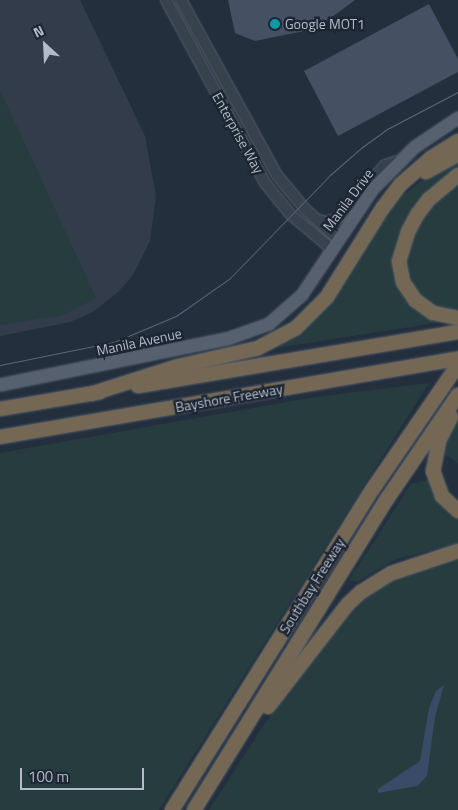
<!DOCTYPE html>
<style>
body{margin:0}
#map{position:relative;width:458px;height:810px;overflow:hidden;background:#242f3e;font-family:"Titillium Web",sans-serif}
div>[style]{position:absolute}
.airport>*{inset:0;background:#323c4b}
.green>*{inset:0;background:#263c3f}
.water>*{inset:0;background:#394c67}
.building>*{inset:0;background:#455162}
.roads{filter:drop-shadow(0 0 1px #565f6c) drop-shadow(0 0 1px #565f6c)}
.minor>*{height:10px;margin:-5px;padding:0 5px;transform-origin:5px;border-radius:5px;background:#38414e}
.major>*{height:12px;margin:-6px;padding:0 6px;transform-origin:6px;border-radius:6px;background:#56606e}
.highway>*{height:14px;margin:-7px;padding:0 7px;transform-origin:7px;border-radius:7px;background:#746855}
.tram>*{height:1px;margin:-0.5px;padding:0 0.5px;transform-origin:0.5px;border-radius:0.5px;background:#5a6575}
.dots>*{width:14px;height:14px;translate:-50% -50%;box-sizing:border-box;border:2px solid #1d2633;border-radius:50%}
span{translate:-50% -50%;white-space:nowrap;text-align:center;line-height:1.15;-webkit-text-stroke:5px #1d2633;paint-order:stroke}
.poi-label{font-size:14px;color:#b4bcc9}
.left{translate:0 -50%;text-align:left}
.street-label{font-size:14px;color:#b4bcc9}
.north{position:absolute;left:20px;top:20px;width:50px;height:50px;-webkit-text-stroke:4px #1d2633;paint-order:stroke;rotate:335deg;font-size:14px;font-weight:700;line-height:20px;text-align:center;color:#b4bcc9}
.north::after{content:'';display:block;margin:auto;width:18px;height:22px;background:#b4bcc9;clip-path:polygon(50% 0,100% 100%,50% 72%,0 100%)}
.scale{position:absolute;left:20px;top:768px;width:124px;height:22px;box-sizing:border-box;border:2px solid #b4bcc9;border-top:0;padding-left:6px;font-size:15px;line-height:18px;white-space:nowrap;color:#b4bcc9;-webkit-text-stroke:4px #1d2633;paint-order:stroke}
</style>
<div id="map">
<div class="airport">
<i style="clip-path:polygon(0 0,80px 0,145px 136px,156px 196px,150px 241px,133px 275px,118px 292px,93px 312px,70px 322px,0 336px)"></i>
</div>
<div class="green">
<i style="clip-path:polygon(0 90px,96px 298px,63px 315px,0 325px)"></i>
<i style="clip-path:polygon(458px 158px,458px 169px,441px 181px,394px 260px,431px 317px,442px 322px,263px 350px,298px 331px,388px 208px,425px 178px)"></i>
<i style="clip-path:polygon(458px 179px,458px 314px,425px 304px,404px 271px,411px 232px,445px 188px)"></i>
<i style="clip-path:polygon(429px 383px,159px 810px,0 810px,0 453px,315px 397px)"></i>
<i style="clip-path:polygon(458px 416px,458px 463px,440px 452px,448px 430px)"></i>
<i style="clip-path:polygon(428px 480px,435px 494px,458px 518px,458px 544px,396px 559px,357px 582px,349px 580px,411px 484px)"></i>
<i style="clip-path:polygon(458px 556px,458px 810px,209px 810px,263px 726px,353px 608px,370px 593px,398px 576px)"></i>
</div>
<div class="water">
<i style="clip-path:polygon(444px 685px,435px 717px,427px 776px,417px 786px,378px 793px,378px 789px,420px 761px,429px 708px,436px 691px)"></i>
</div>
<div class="building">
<i style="clip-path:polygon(228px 0,355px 0,332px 17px,304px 31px,255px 41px,235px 33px)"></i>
<i style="clip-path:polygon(429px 4px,458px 59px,458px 72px,338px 136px,304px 71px)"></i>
</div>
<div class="roads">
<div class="minor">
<i style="left:166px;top:0;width:208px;rotate:61.6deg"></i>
<i style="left:265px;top:183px;width:41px;rotate:50.9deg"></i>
<i style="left:291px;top:215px;width:53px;rotate:39.7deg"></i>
<i style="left:181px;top:0;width:200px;rotate:61.3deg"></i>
<i style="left:277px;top:175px;width:44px;rotate:50.5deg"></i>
<i style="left:305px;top:209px;width:45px;rotate:42.3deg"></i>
<i style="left:316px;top:219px;width:10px;rotate:17deg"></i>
<i style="left:326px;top:222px;width:13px;rotate:-18deg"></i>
<i style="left:338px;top:218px;width:71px;rotate:-48.4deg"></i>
<i style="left:385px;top:165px;width:15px;rotate:-16deg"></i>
</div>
<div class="major">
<i style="left:0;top:385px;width:232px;rotate:-11.5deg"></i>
<i style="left:227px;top:339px;width:45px;rotate:-19.7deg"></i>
<i style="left:269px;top:324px;width:44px;rotate:-41.3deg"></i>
<i style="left:302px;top:295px;width:128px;rotate:-56.2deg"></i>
<i style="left:373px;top:189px;width:59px;rotate:-45deg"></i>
<i style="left:415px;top:147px;width:52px;rotate:-34deg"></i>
</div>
<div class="highway">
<i style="left:426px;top:172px;width:37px;rotate:-29deg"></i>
<i style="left:458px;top:175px;width:38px;rotate:140deg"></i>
<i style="left:429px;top:199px;width:20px;rotate:127deg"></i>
<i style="left:417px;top:215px;width:19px;rotate:118deg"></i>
<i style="left:408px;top:232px;width:30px;rotate:107deg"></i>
<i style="left:399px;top:261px;width:21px;rotate:79deg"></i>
<i style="left:403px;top:282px;width:22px;rotate:56deg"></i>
<i style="left:415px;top:300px;width:22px;rotate:36deg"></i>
<i style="left:433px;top:313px;width:25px;rotate:11deg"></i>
<i style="left:138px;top:386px;width:325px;rotate:-9.6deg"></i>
<i style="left:91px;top:394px;width:92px;rotate:-17.7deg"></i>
<i style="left:179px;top:366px;width:81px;rotate:-12.8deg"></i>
<i style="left:258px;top:348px;width:43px;rotate:-27.8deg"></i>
<i style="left:296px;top:328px;width:44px;rotate:-45deg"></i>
<i style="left:327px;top:297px;width:104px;rotate:-58deg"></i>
<i style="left:382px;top:209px;width:31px;rotate:-53deg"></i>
<i style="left:401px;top:184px;width:40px;rotate:-41deg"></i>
<i style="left:431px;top:158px;width:32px;rotate:-32deg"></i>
<i style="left:0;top:409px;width:101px;rotate:-9.6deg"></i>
<i style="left:451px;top:417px;width:27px;rotate:117deg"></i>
<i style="left:439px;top:441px;width:31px;rotate:101deg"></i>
<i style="left:433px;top:471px;width:27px;rotate:70deg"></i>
<i style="left:442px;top:496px;width:22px;rotate:43deg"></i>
<i style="left:0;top:437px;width:465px;rotate:-9.7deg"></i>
<i style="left:268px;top:707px;width:130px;rotate:-52.2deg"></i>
<i style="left:348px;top:604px;width:18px;rotate:-43deg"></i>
<i style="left:361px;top:592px;width:36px;rotate:-32deg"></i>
<i style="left:392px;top:573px;width:70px;rotate:-18.4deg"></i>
<i style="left:172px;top:810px;width:377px;rotate:-58deg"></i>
<i style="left:372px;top:490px;width:152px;rotate:-55.5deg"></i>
<i style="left:194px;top:810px;width:366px;rotate:-58.2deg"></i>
<i style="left:387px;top:499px;width:126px;rotate:-55.7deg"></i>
</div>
</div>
<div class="tram">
<i style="left:0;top:365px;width:116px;rotate:-11.4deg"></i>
<i style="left:114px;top:342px;width:67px;rotate:-22.8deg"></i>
<i style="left:176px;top:316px;width:66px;rotate:-35.1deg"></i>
<i style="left:230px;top:278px;width:144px;rotate:-45.8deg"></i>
<i style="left:330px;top:175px;width:41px;rotate:-41.1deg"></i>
<i style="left:361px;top:148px;width:34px;rotate:-36deg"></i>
<i style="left:389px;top:128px;width:78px;rotate:-27.6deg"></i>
</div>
<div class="dots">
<i style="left:275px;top:24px;background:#0f9aa8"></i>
</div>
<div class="poi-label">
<span class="left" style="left:285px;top:24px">Google MOT1</span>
</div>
<div class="street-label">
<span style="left:238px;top:133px;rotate:61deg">Enterprise Way</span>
<span style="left:348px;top:200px;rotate:-53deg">Manila Drive</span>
<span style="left:139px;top:342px;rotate:-12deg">Manila Avenue</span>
<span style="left:229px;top:398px;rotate:-10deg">Bayshore Freeway</span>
<span style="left:312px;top:586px;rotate:-58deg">Southbay Freeway</span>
</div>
<div class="north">N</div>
<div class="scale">100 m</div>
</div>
